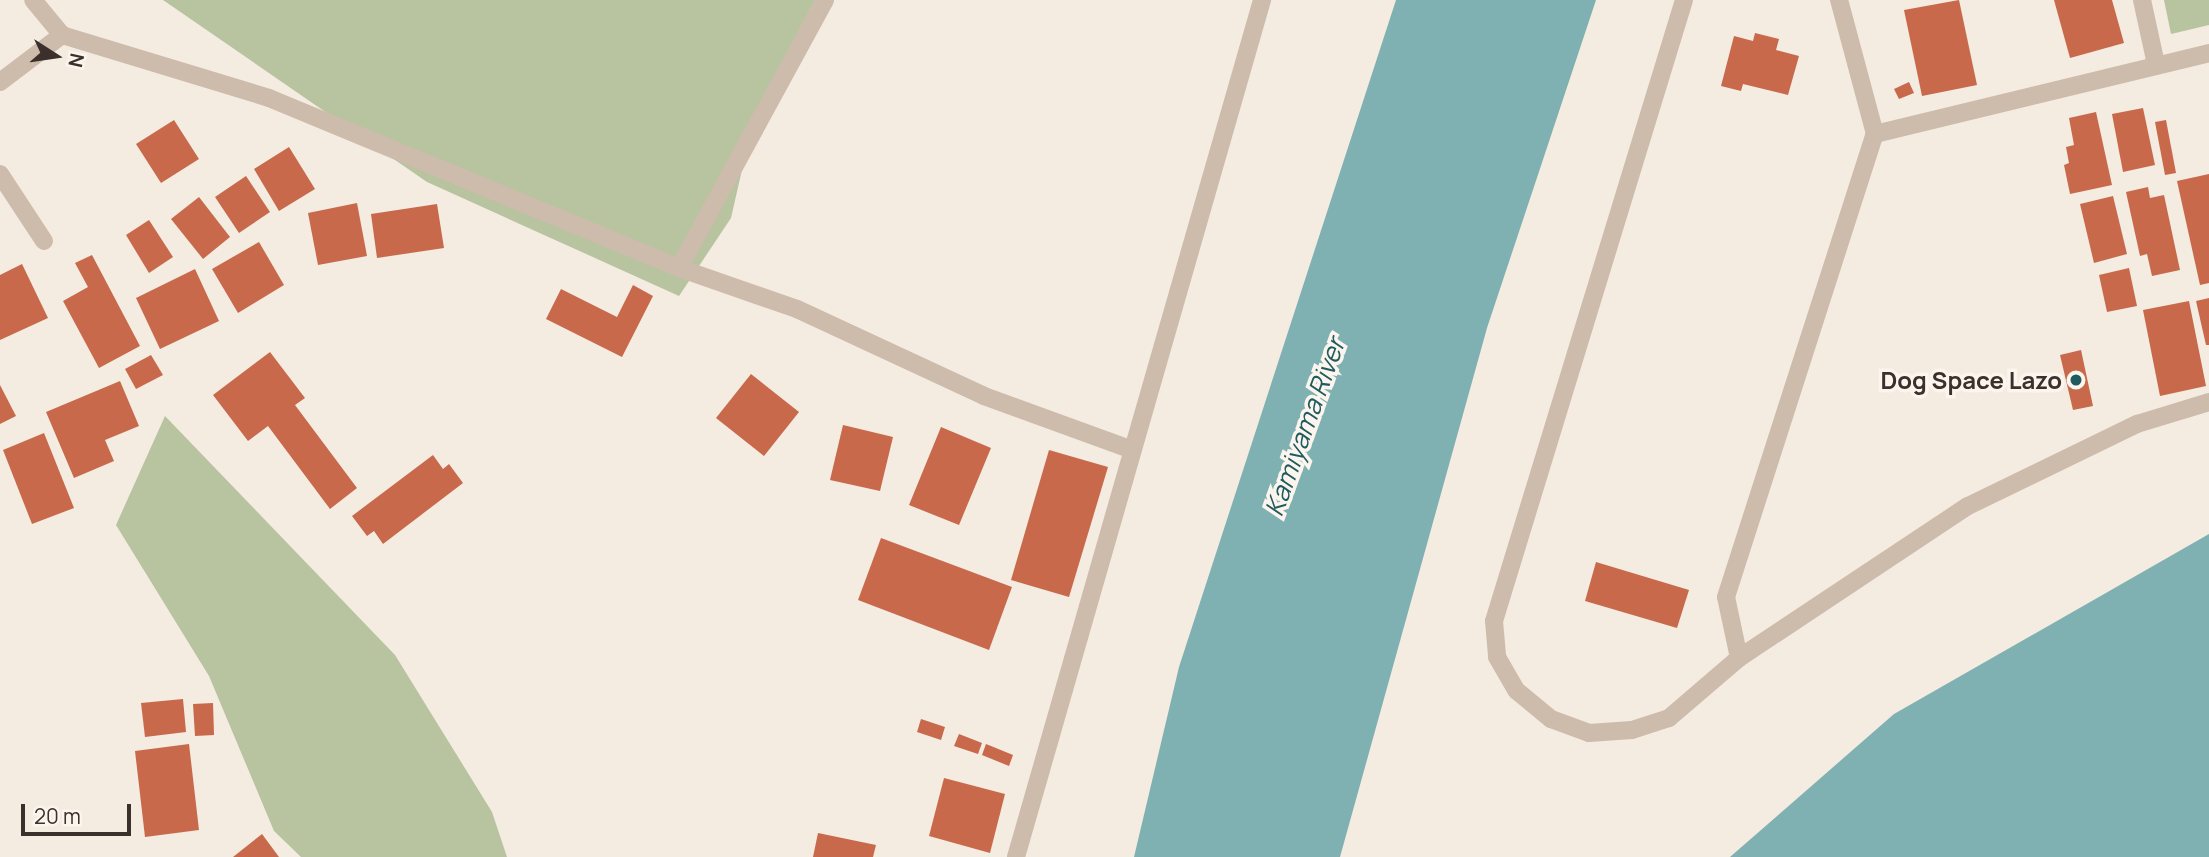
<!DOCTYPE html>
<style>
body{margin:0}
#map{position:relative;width:2209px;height:857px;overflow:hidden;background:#f4ebe1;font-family:Manrope,sans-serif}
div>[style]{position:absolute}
.green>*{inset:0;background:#b8c4a0}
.water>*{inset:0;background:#7fb0b2}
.building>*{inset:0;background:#c8694b}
.lane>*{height:18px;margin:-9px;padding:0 9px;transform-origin:9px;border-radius:9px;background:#cdbbac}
.street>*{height:18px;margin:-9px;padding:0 9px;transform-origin:9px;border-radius:9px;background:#cdbbac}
.dots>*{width:19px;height:19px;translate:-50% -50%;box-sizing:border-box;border:4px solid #fbf5ee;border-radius:50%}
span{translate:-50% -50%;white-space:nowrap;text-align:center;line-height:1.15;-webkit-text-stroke:7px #fbf5ee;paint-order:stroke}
.poi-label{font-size:24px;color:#3b302b;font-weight:700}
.right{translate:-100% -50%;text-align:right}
.water-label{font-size:26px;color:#1f5a5e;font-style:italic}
.north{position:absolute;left:21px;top:21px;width:70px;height:70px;-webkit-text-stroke:5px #fbf5ee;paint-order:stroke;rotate:102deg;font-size:19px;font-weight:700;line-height:28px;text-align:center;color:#3b302b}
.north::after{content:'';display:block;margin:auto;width:24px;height:32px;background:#3b302b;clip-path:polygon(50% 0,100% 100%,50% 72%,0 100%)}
.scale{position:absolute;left:21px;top:804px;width:110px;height:32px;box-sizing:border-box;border:4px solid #3b302b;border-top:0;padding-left:9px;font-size:21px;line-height:24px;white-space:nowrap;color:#3b302b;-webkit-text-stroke:5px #fbf5ee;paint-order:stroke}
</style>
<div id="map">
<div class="green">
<i style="clip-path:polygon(163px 0,815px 0,754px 117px,731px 218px,679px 296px,427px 182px)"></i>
<i style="clip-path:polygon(2164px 0,2209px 0,2209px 25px,2171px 34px)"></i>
<i style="clip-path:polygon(165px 416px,395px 655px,492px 812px,507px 857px,301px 857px,274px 831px,209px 676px,116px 525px)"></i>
</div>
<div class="water">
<i style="clip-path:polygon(1396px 0,1596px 0,1487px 328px,1340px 857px,1134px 857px,1179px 667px)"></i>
<i style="clip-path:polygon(2209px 534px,2209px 857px,1730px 857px,1894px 714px)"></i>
</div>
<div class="building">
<i style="clip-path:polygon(1959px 0,1977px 85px,1922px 96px,1904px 10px)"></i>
<i style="clip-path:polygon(2054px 0,2112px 0,2124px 43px,2070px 58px)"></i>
<i style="clip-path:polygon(1755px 33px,1779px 39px,1776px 50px,1799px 56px,1788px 95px,1743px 84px,1741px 91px,1721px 86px,1734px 36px,1753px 41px)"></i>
<i style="clip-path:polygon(1909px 82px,1914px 93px,1899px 99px,1894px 89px)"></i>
<i style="clip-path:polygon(2143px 108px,2155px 165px,2123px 172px,2112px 114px)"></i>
<i style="clip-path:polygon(2096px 112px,2112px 185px,2070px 194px,2064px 165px,2069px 163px,2066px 147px,2074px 145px,2069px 118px)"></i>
<i style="clip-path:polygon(174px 120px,199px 159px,161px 183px,136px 144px)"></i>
<i style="clip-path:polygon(2166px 120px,2176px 173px,2165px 175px,2155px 122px)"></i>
<i style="clip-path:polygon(289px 147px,315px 189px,279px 211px,254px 169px)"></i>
<i style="clip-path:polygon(2209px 174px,2209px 283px,2200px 285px,2177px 181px)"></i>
<i style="clip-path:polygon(246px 176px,270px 212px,239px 233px,215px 197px)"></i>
<i style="clip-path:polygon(2148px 187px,2150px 198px,2164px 195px,2180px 270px,2152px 276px,2147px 254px,2140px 256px,2126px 192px)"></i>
<i style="clip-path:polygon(2113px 196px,2127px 254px,2094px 263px,2080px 204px)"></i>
<i style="clip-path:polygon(199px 197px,230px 237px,203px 259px,171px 219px)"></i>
<i style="clip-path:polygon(357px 203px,367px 256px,318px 265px,308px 213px)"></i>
<i style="clip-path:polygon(437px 204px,444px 248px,377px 258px,371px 214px)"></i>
<i style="clip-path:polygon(149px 220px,173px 257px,149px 273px,126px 235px)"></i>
<i style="clip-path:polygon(259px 242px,284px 285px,238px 313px,212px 269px)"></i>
<i style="clip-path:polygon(92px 255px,140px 346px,99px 368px,63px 301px,88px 287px,75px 263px)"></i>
<i style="clip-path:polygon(22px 264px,48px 318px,0 340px,0 275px)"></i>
<i style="clip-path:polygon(2129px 268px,2137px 306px,2107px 312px,2099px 275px)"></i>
<i style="clip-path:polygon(195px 269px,219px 321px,160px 349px,136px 298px)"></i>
<i style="clip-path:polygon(633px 285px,653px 296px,622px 357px,546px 319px,561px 289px,617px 317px)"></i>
<i style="clip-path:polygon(2209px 298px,2209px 345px,2206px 345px,2196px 301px)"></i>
<i style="clip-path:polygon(2189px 301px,2206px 386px,2160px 396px,2143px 310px)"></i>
<i style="clip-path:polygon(2081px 350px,2093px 406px,2073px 410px,2060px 355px)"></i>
<i style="clip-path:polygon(270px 352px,305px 398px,295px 405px,357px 488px,330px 509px,268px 426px,248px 441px,213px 395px)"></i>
<i style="clip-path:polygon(151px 355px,163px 375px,136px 389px,125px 369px)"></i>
<i style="clip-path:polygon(751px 374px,799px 412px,764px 456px,716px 418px)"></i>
<i style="clip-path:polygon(120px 381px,139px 426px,105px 440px,114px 461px,74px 478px,46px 412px)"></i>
<i style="clip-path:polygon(0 385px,16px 416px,0 424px)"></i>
<i style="clip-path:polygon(843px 425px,893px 437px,880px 491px,830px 480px)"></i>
<i style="clip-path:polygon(941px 427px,991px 448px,959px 525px,909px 505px)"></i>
<i style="clip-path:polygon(44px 433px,74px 508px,32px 524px,3px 450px)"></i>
<i style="clip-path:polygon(1049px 450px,1108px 467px,1069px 597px,1011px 580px)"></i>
<i style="clip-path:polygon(433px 455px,443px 469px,449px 464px,463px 483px,383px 544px,374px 531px,367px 536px,352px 516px)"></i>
<i style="clip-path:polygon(881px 538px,1012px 587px,989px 650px,858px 600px)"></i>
<i style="clip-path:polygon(1596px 562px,1689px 590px,1677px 628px,1585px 601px)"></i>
<i style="clip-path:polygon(183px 699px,186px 732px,145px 737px,141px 703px)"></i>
<i style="clip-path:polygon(213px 703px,214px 735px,195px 736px,193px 704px)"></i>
<i style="clip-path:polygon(921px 719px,945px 727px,941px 740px,917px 732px)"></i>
<i style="clip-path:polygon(959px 734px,982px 743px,978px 754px,954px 746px)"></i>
<i style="clip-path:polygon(189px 744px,199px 830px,145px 837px,135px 751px)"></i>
<i style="clip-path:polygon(986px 744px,1013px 755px,1009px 766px,982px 755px)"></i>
<i style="clip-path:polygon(944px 778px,1005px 794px,990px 853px,929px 836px)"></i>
<i style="clip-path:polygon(818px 833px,876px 845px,873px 857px,813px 857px)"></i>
<i style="clip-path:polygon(262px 834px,279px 857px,233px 857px)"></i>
</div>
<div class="lane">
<i style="left:679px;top:268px;width:305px;rotate:-61.4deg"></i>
</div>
<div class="street">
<i style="left:1684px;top:0;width:649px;rotate:107.01deg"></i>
<i style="left:1494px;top:621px;width:36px;rotate:85deg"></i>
<i style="left:1497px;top:657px;width:39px;rotate:60deg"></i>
<i style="left:1517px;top:691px;width:44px;rotate:39.5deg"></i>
<i style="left:1551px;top:719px;width:40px;rotate:20.2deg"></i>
<i style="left:1589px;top:733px;width:43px;rotate:-4deg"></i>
<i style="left:1632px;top:730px;width:39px;rotate:-18deg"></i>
<i style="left:1669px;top:718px;width:92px;rotate:-40.6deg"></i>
<i style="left:1739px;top:658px;width:275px;rotate:-33.6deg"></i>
<i style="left:1968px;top:506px;width:188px;rotate:-25.9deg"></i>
<i style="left:2137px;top:424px;width:75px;rotate:-17deg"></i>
<i style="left:2142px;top:0;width:66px;rotate:77.7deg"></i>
<i style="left:62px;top:35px;width:216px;rotate:16.9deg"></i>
<i style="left:269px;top:98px;width:444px;rotate:22.5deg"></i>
<i style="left:679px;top:268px;width:125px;rotate:19.2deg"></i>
<i style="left:797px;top:309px;width:206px;rotate:24.9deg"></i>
<i style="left:984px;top:396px;width:158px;rotate:20deg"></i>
<i style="left:0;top:82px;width:78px;rotate:-37.2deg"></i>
<i style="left:62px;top:35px;width:45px;rotate:-129.6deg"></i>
<i style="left:1875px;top:134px;width:344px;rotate:-13.6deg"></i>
<i style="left:0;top:174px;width:80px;rotate:56.7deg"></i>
<i style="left:1739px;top:658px;width:62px;rotate:-102deg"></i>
<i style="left:1726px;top:597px;width:486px;rotate:-72.2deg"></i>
<i style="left:1875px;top:134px;width:139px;rotate:-105deg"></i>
<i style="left:1016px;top:857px;width:892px;rotate:-73.98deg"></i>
</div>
<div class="dots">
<i style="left:2076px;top:380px;background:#1f5a5e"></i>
</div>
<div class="poi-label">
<span class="right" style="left:2062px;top:380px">Dog Space Lazo</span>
</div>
<div class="water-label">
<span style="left:1305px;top:427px;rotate:-70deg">Kamiyama River</span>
</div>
<div class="north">N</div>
<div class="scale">20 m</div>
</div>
